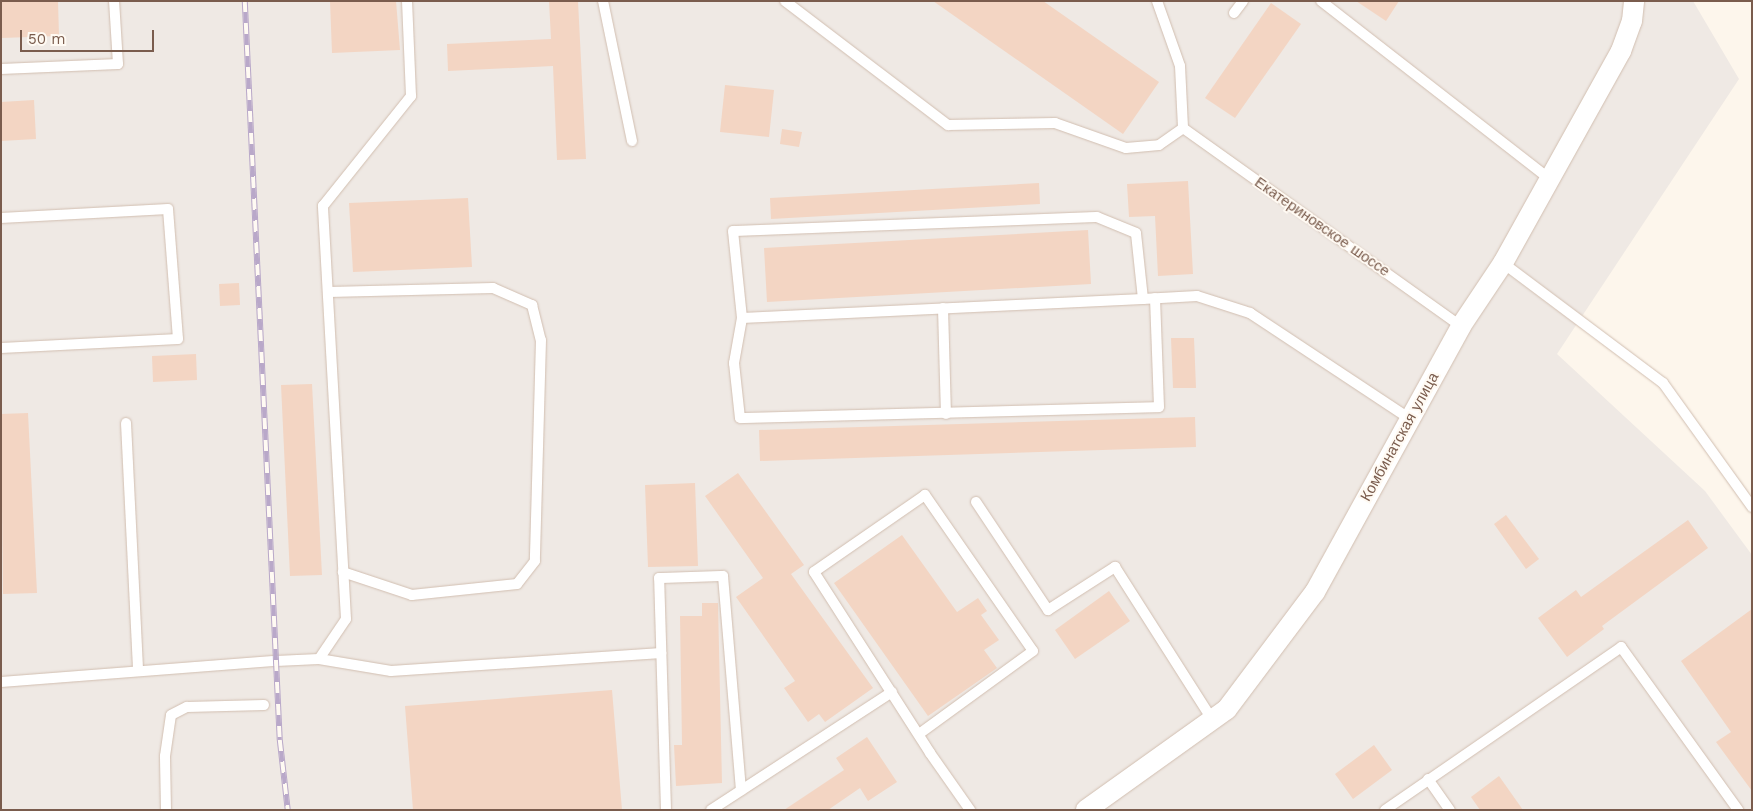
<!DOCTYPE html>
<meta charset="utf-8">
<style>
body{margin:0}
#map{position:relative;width:1753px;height:811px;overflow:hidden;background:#fdf6ec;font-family:"Work Sans",sans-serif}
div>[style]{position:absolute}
.industrial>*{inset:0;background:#efe9e4}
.building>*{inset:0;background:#f3d5c3}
.roads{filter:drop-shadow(0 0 1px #d1beb0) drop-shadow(0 0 1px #d1beb0)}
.service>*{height:10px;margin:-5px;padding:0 5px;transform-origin:5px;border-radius:5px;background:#fff}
.minor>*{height:20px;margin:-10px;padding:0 10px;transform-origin:10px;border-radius:10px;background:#fff}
.rail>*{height:5.5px;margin-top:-2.75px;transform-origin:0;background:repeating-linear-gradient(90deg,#fffaf3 0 11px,#b9a8c9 0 22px);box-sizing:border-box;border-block:1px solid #b9a8c9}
span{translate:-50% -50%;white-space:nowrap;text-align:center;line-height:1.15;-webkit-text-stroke:4px #fffaf3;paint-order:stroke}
.street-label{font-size:15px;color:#7a5c4d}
.frame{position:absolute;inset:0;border:2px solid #7a5c4d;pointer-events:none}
.scale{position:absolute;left:20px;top:30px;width:134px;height:22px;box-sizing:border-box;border:2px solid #7a5c4d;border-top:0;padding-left:6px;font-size:15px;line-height:18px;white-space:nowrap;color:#7a5c4d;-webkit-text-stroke:4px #fffaf3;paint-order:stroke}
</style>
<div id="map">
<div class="industrial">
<i style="clip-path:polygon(1px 1px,1693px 1px,1739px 79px,1557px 354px,1705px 491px,1752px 555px,1752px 810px,1px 810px)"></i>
</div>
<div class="building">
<i style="clip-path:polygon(1px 1px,58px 1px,59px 36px,1px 38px)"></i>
<i style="clip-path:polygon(330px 1px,396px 1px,400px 50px,332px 53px)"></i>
<i style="clip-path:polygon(549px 1px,578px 1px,586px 159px,557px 160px,553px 66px,448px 71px,447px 44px,551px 39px)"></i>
<i style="clip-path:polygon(933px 1px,1043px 1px,1159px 82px,1123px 134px)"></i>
<i style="clip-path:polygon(1356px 1px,1399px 1px,1386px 21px)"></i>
<i style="clip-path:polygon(1271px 3px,1301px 24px,1235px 118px,1205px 98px)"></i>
<i style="clip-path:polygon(725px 85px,774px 90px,769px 137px,720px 132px)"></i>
<i style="clip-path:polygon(34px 100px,36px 139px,1px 141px,1px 102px)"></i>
<i style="clip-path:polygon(782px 129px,802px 132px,799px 147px,780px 144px)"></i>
<i style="clip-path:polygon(1188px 181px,1193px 274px,1158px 276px,1155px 216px,1129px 217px,1127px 184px)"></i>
<i style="clip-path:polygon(1039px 183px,1040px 204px,771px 219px,770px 198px)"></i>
<i style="clip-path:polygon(468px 198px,472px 267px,353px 272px,349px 203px)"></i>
<i style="clip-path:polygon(1088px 230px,1091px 284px,767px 302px,764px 248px)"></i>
<i style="clip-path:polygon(239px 283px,240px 305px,220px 306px,219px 284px)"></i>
<i style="clip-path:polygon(1171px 338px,1194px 338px,1196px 388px,1173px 388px)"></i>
<i style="clip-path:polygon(196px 354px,197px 380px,153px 382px,152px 356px)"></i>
<i style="clip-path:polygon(312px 384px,322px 575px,290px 576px,281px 385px)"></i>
<i style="clip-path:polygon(28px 413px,37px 593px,3px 594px,1px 414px)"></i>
<i style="clip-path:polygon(1195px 417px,1196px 447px,760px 461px,759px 430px)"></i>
<i style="clip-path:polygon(738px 473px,804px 565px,791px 574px,873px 688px,825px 722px,819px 714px,808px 722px,784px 688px,795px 681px,736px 597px,763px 578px,705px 496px)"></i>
<i style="clip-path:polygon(695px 483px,698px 566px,648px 567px,645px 485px)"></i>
<i style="clip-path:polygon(1506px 515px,1539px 559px,1526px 569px,1494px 524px)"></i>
<i style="clip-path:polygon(1688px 520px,1708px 548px,1602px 626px,1604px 629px,1567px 657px,1538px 618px,1576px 590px,1581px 597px)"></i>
<i style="clip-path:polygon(902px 535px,957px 612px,978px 598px,987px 611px,981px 615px,999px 640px,984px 650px,997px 668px,928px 716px,834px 583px)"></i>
<i style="clip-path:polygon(1109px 591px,1130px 621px,1075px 659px,1055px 630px)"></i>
<i style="clip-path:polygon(702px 603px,718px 603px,722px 783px,676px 786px,674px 745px,682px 745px,680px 616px,702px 616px)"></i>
<i style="clip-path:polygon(1752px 609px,1752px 791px,1716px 742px,1731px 732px,1681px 661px)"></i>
<i style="clip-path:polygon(612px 690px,622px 810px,413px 810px,405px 706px)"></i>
<i style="clip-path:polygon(867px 737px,897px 782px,868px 801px,860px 788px,828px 810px,784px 810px,844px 770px,836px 758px)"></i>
<i style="clip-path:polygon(1374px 745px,1392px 770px,1353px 799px,1335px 774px)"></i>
<i style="clip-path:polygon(1499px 776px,1523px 810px,1480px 810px,1471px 797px)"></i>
</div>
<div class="roads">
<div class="service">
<i style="left:603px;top:1px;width:143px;rotate:78.3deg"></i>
<i style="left:785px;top:1px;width:205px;rotate:37.3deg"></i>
<i style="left:948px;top:125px;width:107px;rotate:-1.1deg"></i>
<i style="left:1055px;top:123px;width:75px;rotate:19.4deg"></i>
<i style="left:1126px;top:148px;width:33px;rotate:-5deg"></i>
<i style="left:1159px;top:145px;width:29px;rotate:-35deg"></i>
<i style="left:1157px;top:1px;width:69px;rotate:70.5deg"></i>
<i style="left:1180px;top:66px;width:62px;rotate:87.2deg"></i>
<i style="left:1321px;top:1px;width:290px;rotate:37.9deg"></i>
<i style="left:1234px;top:13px;width:15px;rotate:-53deg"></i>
<i style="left:1px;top:69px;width:117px;rotate:-2.4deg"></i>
<i style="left:118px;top:64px;width:63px;rotate:-93.6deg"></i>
<i style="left:1183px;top:128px;width:341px;rotate:35.5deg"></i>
<i style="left:1px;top:218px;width:167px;rotate:-3.1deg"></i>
<i style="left:168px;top:209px;width:130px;rotate:85.6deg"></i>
<i style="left:178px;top:339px;width:177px;rotate:177.1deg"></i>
<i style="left:1503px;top:263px;width:200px;rotate:36.9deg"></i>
<i style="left:1663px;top:383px;width:153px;rotate:54.3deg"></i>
<i style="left:329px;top:292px;width:164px;rotate:-1.4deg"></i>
<i style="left:493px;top:288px;width:43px;rotate:23.6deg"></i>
<i style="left:532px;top:305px;width:36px;rotate:76deg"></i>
<i style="left:541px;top:340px;width:221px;rotate:91.6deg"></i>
<i style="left:535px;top:561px;width:29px;rotate:128deg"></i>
<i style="left:517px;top:584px;width:106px;rotate:174deg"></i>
<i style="left:412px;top:595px;width:73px;rotate:-161.6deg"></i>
<i style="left:1143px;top:299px;width:66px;rotate:-96.1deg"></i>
<i style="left:1136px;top:233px;width:42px;rotate:-157.7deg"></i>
<i style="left:1097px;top:217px;width:364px;rotate:177.8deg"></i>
<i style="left:733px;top:231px;width:87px;rotate:84.1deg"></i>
<i style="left:742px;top:318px;width:401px;rotate:-2.7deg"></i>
<i style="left:1143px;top:299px;width:54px;rotate:-3.2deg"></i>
<i style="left:1197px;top:296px;width:56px;rotate:17.8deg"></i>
<i style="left:1250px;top:313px;width:192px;rotate:33.5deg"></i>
<i style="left:943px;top:308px;width:106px;rotate:88.4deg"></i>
<i style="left:742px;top:318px;width:46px;rotate:100.1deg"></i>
<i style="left:734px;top:363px;width:55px;rotate:83.8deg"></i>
<i style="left:740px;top:418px;width:419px;rotate:-1.5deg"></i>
<i style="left:1159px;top:407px;width:109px;rotate:-92.1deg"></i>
<i style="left:126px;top:423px;width:248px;rotate:87.2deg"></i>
<i style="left:976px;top:502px;width:130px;rotate:56.3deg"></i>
<i style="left:1048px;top:610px;width:80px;rotate:-32.7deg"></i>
<i style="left:1115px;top:567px;width:180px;rotate:57.5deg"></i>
<i style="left:319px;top:659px;width:48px;rotate:-56deg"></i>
<i style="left:346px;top:619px;width:414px;rotate:-93.2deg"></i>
<i style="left:323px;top:206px;width:141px;rotate:-51.3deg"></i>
<i style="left:411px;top:96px;width:95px;rotate:-92.4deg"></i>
<i style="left:1px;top:682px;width:276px;rotate:-4.4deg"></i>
<i style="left:276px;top:661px;width:43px;rotate:-2.7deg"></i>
<i style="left:319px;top:659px;width:73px;rotate:9.5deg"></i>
<i style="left:391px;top:671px;width:271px;rotate:-3.8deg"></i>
<i style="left:919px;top:734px;width:141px;rotate:-36.1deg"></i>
<i style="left:1033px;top:651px;width:190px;rotate:-124.7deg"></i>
<i style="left:925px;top:495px;width:135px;rotate:145.3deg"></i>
<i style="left:814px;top:572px;width:215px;rotate:57.3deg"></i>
<i style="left:930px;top:753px;width:70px;rotate:54.9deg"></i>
<i style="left:1428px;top:779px;width:38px;rotate:55deg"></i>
<i style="left:166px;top:810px;width:54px;rotate:-91.1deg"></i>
<i style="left:165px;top:756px;width:41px;rotate:-81.7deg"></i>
<i style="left:171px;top:715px;width:18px;rotate:-27deg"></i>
<i style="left:187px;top:707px;width:77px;rotate:-1.5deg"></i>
<i style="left:666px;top:810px;width:232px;rotate:-91.7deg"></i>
<i style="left:659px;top:578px;width:64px;rotate:-1.8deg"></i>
<i style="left:723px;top:576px;width:215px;rotate:85.2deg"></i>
<i style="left:711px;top:810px;width:216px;rotate:-33.1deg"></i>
<i style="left:1385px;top:810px;width:287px;rotate:-34.6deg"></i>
<i style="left:1621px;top:647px;width:201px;rotate:54.3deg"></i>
</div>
<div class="minor">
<i style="left:1086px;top:810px;width:173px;rotate:-35.6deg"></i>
<i style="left:1227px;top:709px;width:146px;rotate:-53.1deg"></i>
<i style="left:1315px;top:592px;width:303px;rotate:-61.2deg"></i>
<i style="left:1461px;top:326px;width:76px;rotate:-56.3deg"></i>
<i style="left:1503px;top:263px;width:243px;rotate:-60.9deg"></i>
<i style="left:1621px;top:51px;width:32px;rotate:-70deg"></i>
<i style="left:1632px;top:21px;width:20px;rotate:-84deg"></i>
</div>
</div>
<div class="rail">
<i style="left:245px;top:1px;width:740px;rotate:87.29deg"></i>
<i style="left:280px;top:740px;width:70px;rotate:83.5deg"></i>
</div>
<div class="street-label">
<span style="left:1322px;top:227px;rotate:35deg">Екатериновское шоссе</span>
<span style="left:1400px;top:437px;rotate:-61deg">Комбинатская улица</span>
</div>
<div class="frame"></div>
<div class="scale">50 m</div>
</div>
